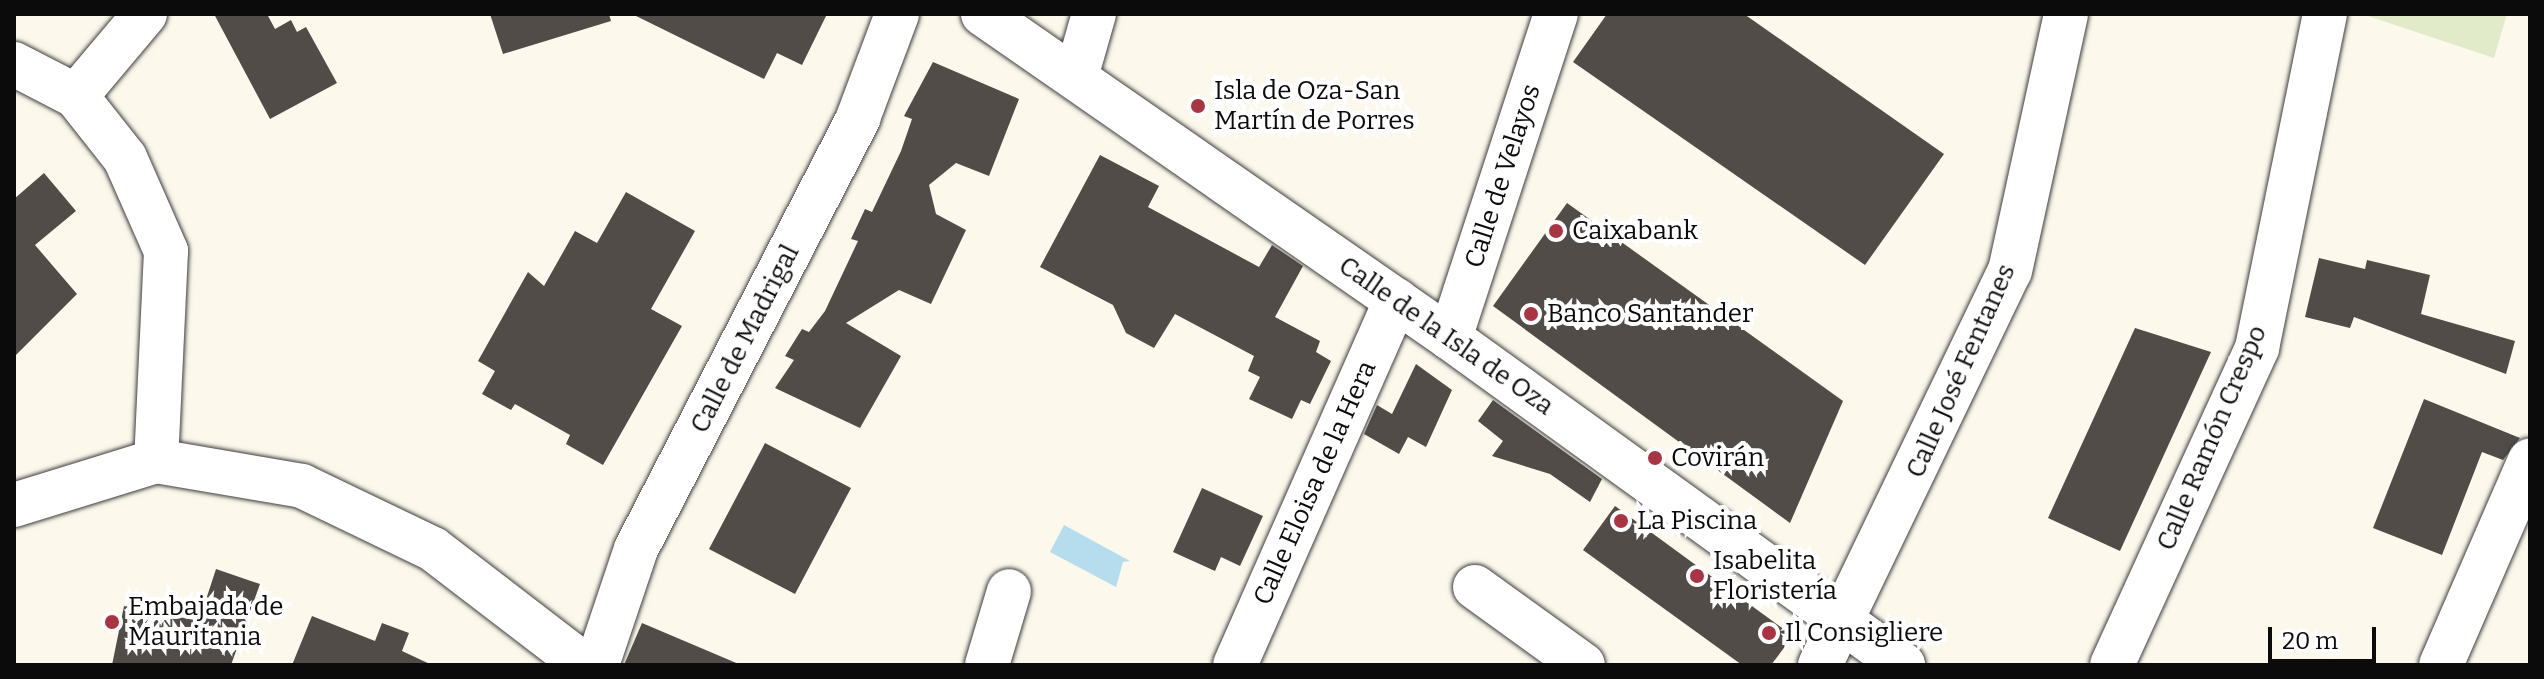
<!DOCTYPE html>
<meta charset="utf-8">
<style>
body{margin:0}
#map{position:relative;width:2544px;height:679px;overflow:hidden;background:#fcf8eb;font-family:Bitter,serif}
div>[style]{position:absolute}
.pitch>*{inset:0;background:#e1ebca}
.water>*{inset:0;background:#b6ddee}
.building>*{inset:0;background:#524c49}
.roads{filter:drop-shadow(0 0 2px #3e3e3e) drop-shadow(0 0 2px #3e3e3e)}
.minor>*{height:44px;margin:-22px;padding:0 22px;transform-origin:22px;border-radius:22px;background:#fff}
.dots>*{width:22px;height:22px;translate:-50% -50%;box-sizing:border-box;border:4px solid #fff;border-radius:50%}
span{translate:-50% -50%;white-space:nowrap;text-align:center;line-height:1.15;-webkit-text-stroke:8px #fff;paint-order:stroke}
.poi-label{font-size:26px;color:#0b0b0b}
.left{translate:0 -50%;text-align:left}
.street-label{font-size:26px;color:#0b0b0b}
.frame{position:absolute;inset:0;border:16px solid #0b0b0b;pointer-events:none}
.scale{position:absolute;left:2268px;top:627px;width:108px;height:36px;box-sizing:border-box;border:4px solid #0b0b0b;border-top:0;padding-left:10px;font-size:24px;line-height:28px;white-space:nowrap;color:#0b0b0b;-webkit-text-stroke:6px #fff;paint-order:stroke}
</style>
<div id="map">
<div class="pitch">
<i style="clip-path:polygon(2362px 14px,2507px 14px,2494px 58px)"></i>
</div>
<div class="water">
<i style="clip-path:polygon(1064px 525px,1130px 561px,1123px 562px,1116px 587px,1050px 552px)"></i>
</div>
<div class="building">
<i style="clip-path:polygon(214px 14px,267px 14px,275px 29px,291px 20px,297px 32px,306px 27px,337px 83px,270px 119px)"></i>
<i style="clip-path:polygon(490px 14px,609px 14px,611px 21px,503px 54px)"></i>
<i style="clip-path:polygon(632px 14px,827px 14px,802px 65px,777px 53px,764px 79px)"></i>
<i style="clip-path:polygon(1607px 14px,1744px 14px,1944px 154px,1865px 265px,1573px 62px)"></i>
<i style="clip-path:polygon(933px 62px,1019px 99px,989px 176px,956px 163px,929px 185px,936px 214px,966px 230px,931px 304px,899px 290px,846px 323px,901px 356px,860px 428px,775px 388px,794px 360px,785px 356px,802px 329px,809px 332px,825px 311px,858px 241px,851px 239px,865px 209px,872px 212px,901px 151px,912px 119px,904px 116px)"></i>
<i style="clip-path:polygon(1100px 155px,1159px 186px,1148px 207px,1259px 267px,1272px 245px,1303px 266px,1275px 317px,1320px 341px,1316px 352px,1331px 361px,1310px 404px,1301px 400px,1292px 419px,1249px 399px,1260px 377px,1248px 371px,1254px 356px,1175px 314px,1154px 348px,1126px 333px,1113px 305px,1040px 267px)"></i>
<i style="clip-path:polygon(44px 173px,76px 211px,35px 245px,77px 294px,14px 357px,14px 199px)"></i>
<i style="clip-path:polygon(626px 192px,695px 231px,651px 309px,682px 326px,603px 465px,566px 444px,570px 435px,515px 404px,511px 410px,482px 394px,495px 371px,478px 361px,528px 272px,544px 286px,575px 231px,597px 243px)"></i>
<i style="clip-path:polygon(1567px 203px,1843px 401px,1790px 523px,1493px 306px)"></i>
<i style="clip-path:polygon(2319px 258px,2365px 269px,2367px 260px,2430px 275px,2421px 314px,2515px 341px,2506px 374px,2354px 317px,2350px 328px,2305px 317px)"></i>
<i style="clip-path:polygon(2135px 328px,2211px 352px,2120px 551px,2048px 518px)"></i>
<i style="clip-path:polygon(1416px 364px,1452px 390px,1426px 447px,1408px 437px,1399px 454px,1364px 434px,1377px 405px,1392px 414px)"></i>
<i style="clip-path:polygon(2424px 399px,2520px 438px,2503px 460px,2482px 452px,2442px 555px,2373px 528px)"></i>
<i style="clip-path:polygon(1493px 400px,1602px 479px,1590px 502px,1550px 474px,1492px 456px,1503px 441px,1478px 421px)"></i>
<i style="clip-path:polygon(765px 443px,851px 488px,795px 594px,709px 549px)"></i>
<i style="clip-path:polygon(1202px 488px,1263px 516px,1240px 566px,1221px 557px,1215px 571px,1173px 552px)"></i>
<i style="clip-path:polygon(1615px 506px,1793px 636px,1771px 665px,1742px 665px,1583px 550px)"></i>
<i style="clip-path:polygon(216px 569px,260px 584px,231px 665px,112px 665px,124px 606px,199px 621px)"></i>
<i style="clip-path:polygon(312px 616px,375px 641px,382px 623px,409px 633px,402px 651px,432px 665px,292px 665px)"></i>
<i style="clip-path:polygon(642px 623px,741px 665px,624px 665px)"></i>
</div>
<div class="roads">
<div class="minor">
<i style="left:983px;top:14px;width:568px;rotate:34.75deg"></i>
<i style="left:1450px;top:338px;width:559px;rotate:35.82deg"></i>
<i style="left:14px;top:64px;width:70px;rotate:27.3deg"></i>
<i style="left:76px;top:96px;width:79px;rotate:51.7deg"></i>
<i style="left:125px;top:158px;width:102px;rotate:66.2deg"></i>
<i style="left:166px;top:251px;width:210px;rotate:92.7deg"></i>
<i style="left:1076px;top:77px;width:66px;rotate:-74.1deg"></i>
<i style="left:76px;top:96px;width:107px;rotate:-49.9deg"></i>
<i style="left:1450px;top:338px;width:341px;rotate:-71.9deg"></i>
<i style="left:14px;top:505px;width:149px;rotate:-17.2deg"></i>
<i style="left:156px;top:461px;width:148px;rotate:9.7deg"></i>
<i style="left:302px;top:486px;width:145px;rotate:25.7deg"></i>
<i style="left:433px;top:549px;width:190px;rotate:37.5deg"></i>
<i style="left:1475px;top:587px;width:133px;rotate:35.8deg"></i>
<i style="left:597px;top:665px;width:122px;rotate:-71.4deg"></i>
<i style="left:636px;top:549px;width:485px;rotate:-62.7deg"></i>
<i style="left:858px;top:118px;width:111px;rotate:-69.4deg"></i>
<i style="left:987px;top:665px;width:77px;rotate:-73.4deg"></i>
<i style="left:1235px;top:665px;width:399px;rotate:-66.2deg"></i>
<i style="left:1820px;top:665px;width:437px;rotate:-64.3deg"></i>
<i style="left:2010px;top:271px;width:263px;rotate:-77.7deg"></i>
<i style="left:2112px;top:665px;width:349px;rotate:-65.4deg"></i>
<i style="left:2257px;top:348px;width:341px;rotate:-78.5deg"></i>
<i style="left:2441px;top:665px;width:223px;rotate:-66.5deg"></i>
</div>
</div>
<div class="dots">
<i style="left:1198px;top:106px;background:#a93542"></i>
<i style="left:1556px;top:231px;background:#a93542"></i>
<i style="left:1531px;top:314px;background:#a93542"></i>
<i style="left:1655px;top:458px;background:#a93542"></i>
<i style="left:1621px;top:521px;background:#a93542"></i>
<i style="left:1697px;top:576px;background:#a93542"></i>
<i style="left:112px;top:622px;background:#a93542"></i>
<i style="left:1769px;top:633px;background:#a93542"></i>
</div>
<div class="poi-label">
<span class="left" style="left:1214px;top:106px">Isla de Oza-San<br>Martín de Porres</span>
<span class="left" style="left:1572px;top:231px">Caixabank</span>
<span class="left" style="left:1547px;top:314px">Banco Santander</span>
<span class="left" style="left:1671px;top:458px">Covirán</span>
<span class="left" style="left:1637px;top:521px">La Piscina</span>
<span class="left" style="left:1713px;top:576px">Isabelita<br>Floristería</span>
<span class="left" style="left:128px;top:622px">Embajada de<br>Mauritania</span>
<span class="left" style="left:1785px;top:633px">Il Consigliere</span>
</div>
<div class="street-label">
<span style="left:1503px;top:176px;rotate:-72deg">Calle de Velayos</span>
<span style="left:1446px;top:336px;rotate:35deg">Calle de la Isla de Oza</span>
<span style="left:745px;top:339px;rotate:-63deg">Calle de Madrigal</span>
<span style="left:1961px;top:371px;rotate:-66deg">Calle José Fentanes</span>
<span style="left:2212px;top:438px;rotate:-67deg">Calle Ramón Crespo</span>
<span style="left:1315px;top:483px;rotate:-66deg">Calle Eloisa de la Hera</span>
</div>
<div class="frame"></div>
<div class="scale">20 m</div>
</div>
